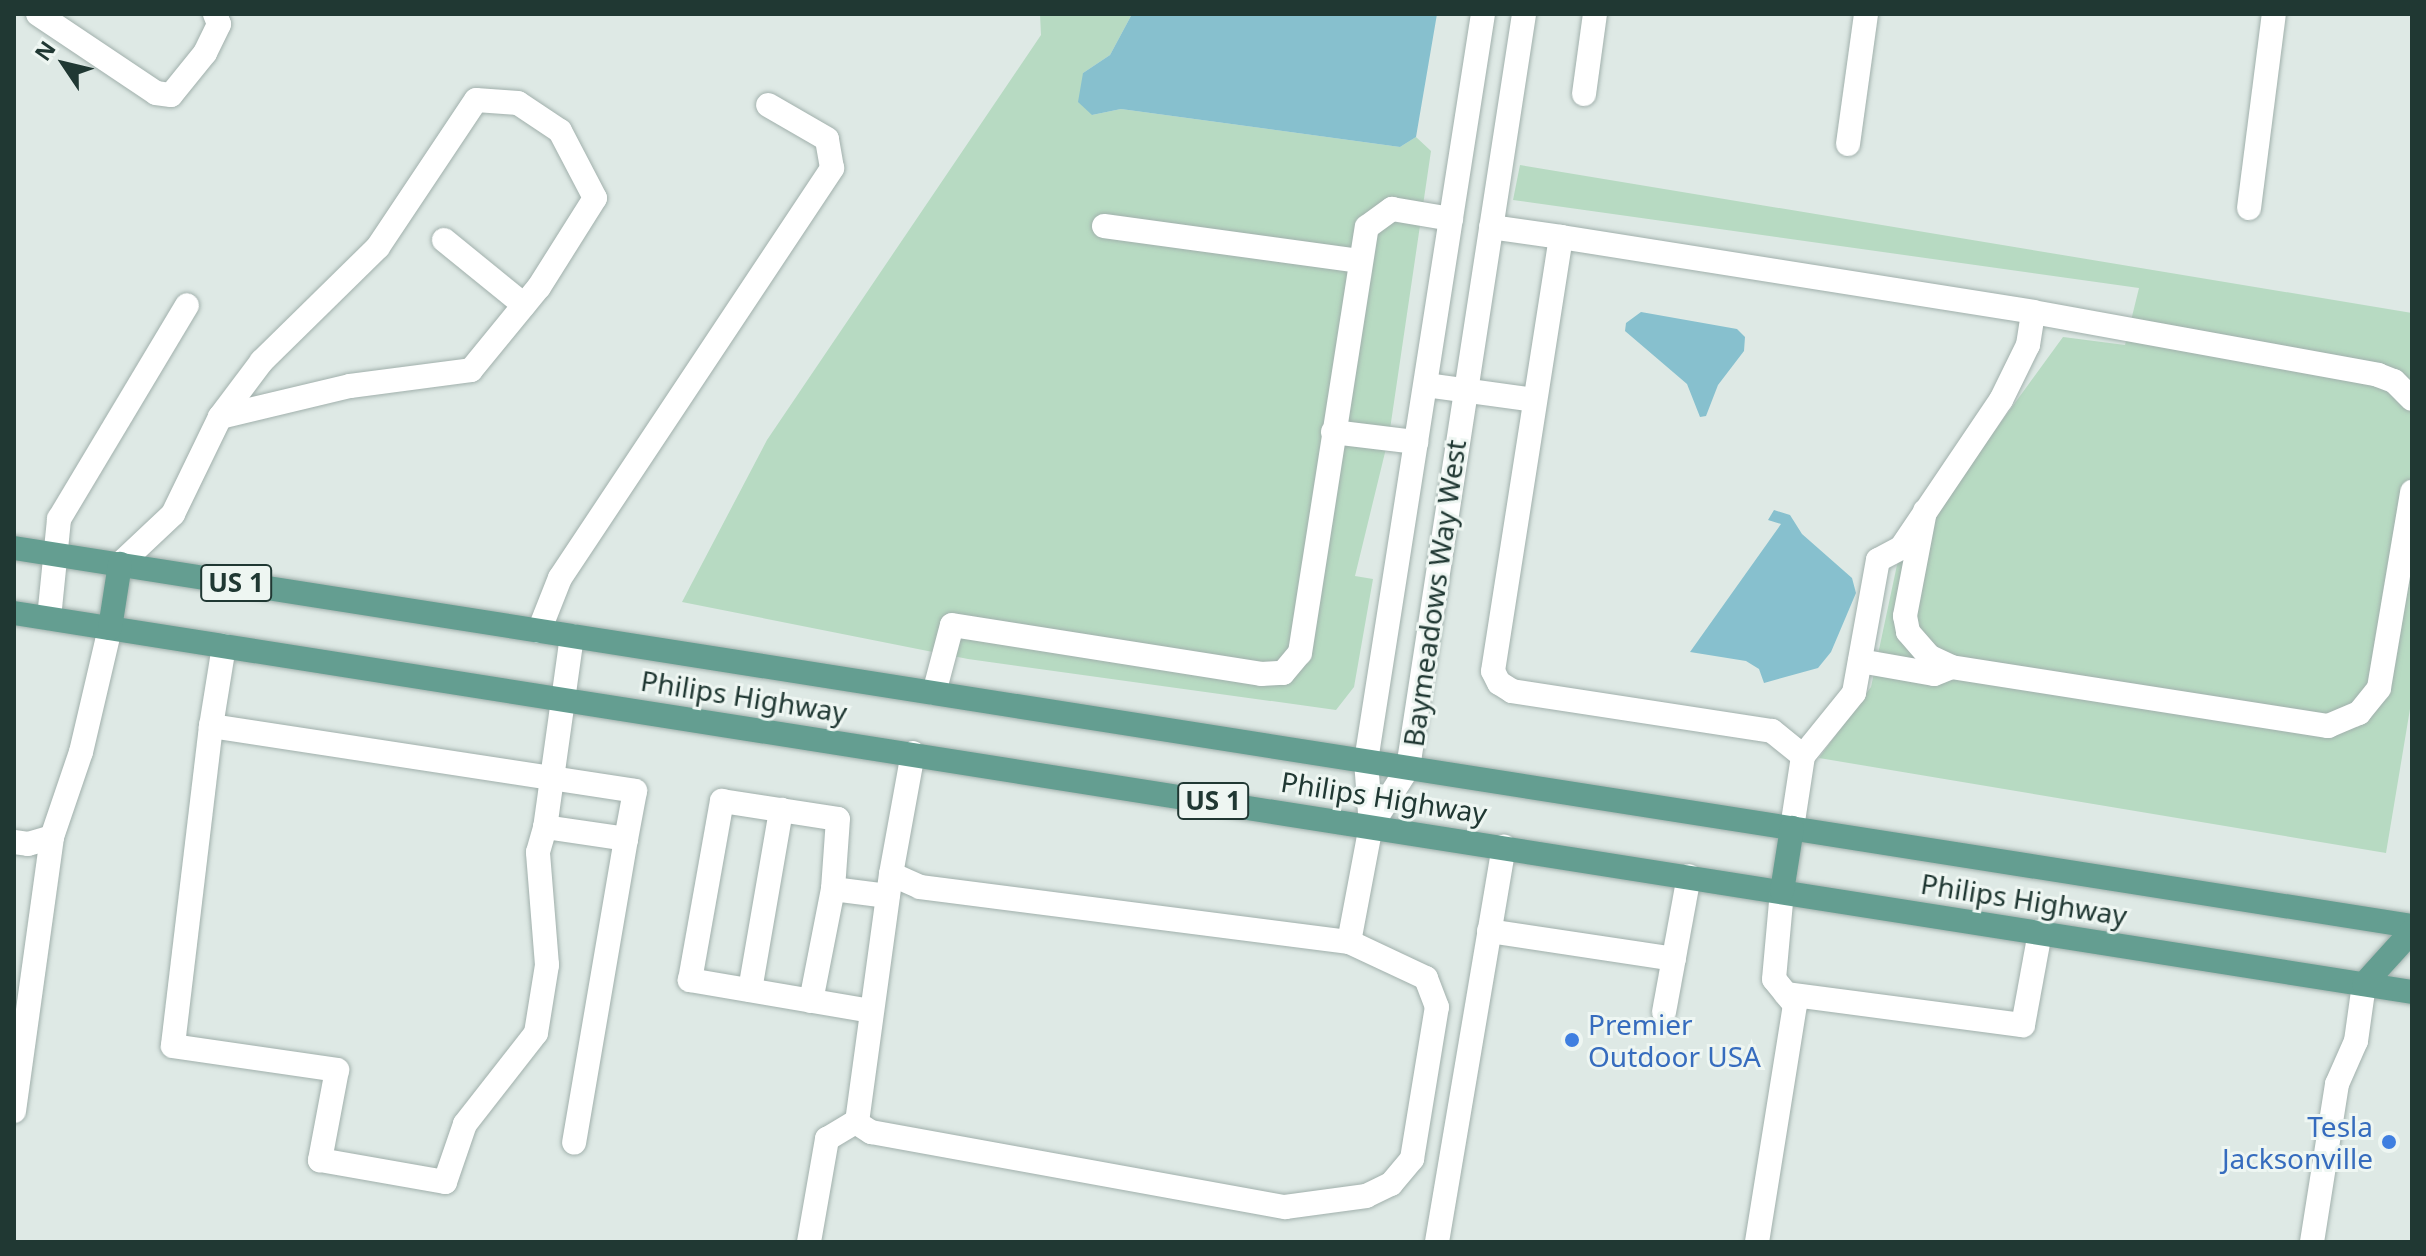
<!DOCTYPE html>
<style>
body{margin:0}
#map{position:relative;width:2426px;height:1256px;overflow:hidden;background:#dee9e5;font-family:"Noto Sans",sans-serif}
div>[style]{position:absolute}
.green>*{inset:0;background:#b7dac2}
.water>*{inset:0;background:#87c0ce}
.roads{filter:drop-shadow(0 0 2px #a1b0ac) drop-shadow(0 0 2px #a1b0ac)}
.minor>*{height:24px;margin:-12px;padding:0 12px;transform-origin:12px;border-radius:12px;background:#fff}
.major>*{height:24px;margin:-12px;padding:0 12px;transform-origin:12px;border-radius:12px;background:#649e91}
.dots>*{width:22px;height:22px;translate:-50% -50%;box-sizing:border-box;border:4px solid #eef6f2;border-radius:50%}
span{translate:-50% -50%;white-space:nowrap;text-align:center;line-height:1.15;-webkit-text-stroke:6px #eef6f2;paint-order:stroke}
.shield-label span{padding:2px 6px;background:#eef6f2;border:2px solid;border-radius:6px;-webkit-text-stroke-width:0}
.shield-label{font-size:26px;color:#203833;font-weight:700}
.street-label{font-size:28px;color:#203833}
.shop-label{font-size:28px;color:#366cbe}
.left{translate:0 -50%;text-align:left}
.right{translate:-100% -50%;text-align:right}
.frame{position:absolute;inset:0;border:16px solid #203833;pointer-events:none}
.north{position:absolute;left:24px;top:24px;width:80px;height:80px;-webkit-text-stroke:6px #eef6f2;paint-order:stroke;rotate:305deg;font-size:22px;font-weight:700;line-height:32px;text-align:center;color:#203833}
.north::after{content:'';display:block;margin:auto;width:28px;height:36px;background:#203833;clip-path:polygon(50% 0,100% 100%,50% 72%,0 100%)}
</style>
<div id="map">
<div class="green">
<i style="clip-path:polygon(1040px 14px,1132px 14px,1110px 55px,1083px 73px,1092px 115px,1121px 109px,1400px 147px,1416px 137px,1431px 151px,1389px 436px,1355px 576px,1373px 579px,1354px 687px,1336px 710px,968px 659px,682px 602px,767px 440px,1041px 35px)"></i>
<i style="clip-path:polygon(1520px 165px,2412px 313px,2412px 697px,2386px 853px,1819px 758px,1871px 687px,1897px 565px,2063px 337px,2125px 345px,2139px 288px,1513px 200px)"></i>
</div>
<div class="water">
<i style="clip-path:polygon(1132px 14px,1437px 14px,1416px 137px,1400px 147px,1121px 109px,1092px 115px,1078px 102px,1083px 73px,1110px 55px)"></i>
<i style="clip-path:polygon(1641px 312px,1737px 329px,1745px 337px,1744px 351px,1718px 385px,1706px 416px,1700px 417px,1687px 384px,1625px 331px,1626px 323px)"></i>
<i style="clip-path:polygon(1774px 510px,1790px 515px,1802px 534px,1852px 578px,1856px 593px,1831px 652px,1818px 668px,1764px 683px,1759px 669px,1746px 661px,1690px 652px,1781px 524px,1768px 520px)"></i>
</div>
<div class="roads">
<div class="minor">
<i style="left:38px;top:14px;width:142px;rotate:33.8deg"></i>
<i style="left:156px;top:93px;width:15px;rotate:8deg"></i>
<i style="left:171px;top:95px;width:54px;rotate:-51deg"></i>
<i style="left:205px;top:53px;width:32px;rotate:-64deg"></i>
<i style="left:219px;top:24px;width:11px;rotate:-112deg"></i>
<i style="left:1584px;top:94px;width:81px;rotate:-82.2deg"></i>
<i style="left:1848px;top:144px;width:131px;rotate:-82.1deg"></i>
<i style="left:2249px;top:208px;width:196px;rotate:-82.7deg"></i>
<i style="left:1104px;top:226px;width:259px;rotate:7.8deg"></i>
<i style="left:1491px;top:227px;width:71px;rotate:8.1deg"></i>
<i style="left:444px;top:240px;width:103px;rotate:39.1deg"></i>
<i style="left:1426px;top:385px;width:109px;rotate:7.9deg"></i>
<i style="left:1333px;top:432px;width:84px;rotate:6.9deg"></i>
<i style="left:1925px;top:511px;width:107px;rotate:100.8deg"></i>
<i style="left:1905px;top:616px;width:16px;rotate:79deg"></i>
<i style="left:1908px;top:632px;width:33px;rotate:49deg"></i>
<i style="left:1930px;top:657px;width:23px;rotate:25deg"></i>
<i style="left:1951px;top:667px;width:382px;rotate:8.9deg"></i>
<i style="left:2328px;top:726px;width:34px;rotate:-23deg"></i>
<i style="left:2359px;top:713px;width:32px;rotate:-51deg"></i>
<i style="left:2379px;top:688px;width:199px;rotate:-80.4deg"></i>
<i style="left:120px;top:564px;width:73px;rotate:-43.3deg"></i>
<i style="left:173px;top:514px;width:108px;rotate:-64.1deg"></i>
<i style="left:220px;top:417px;width:134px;rotate:-13.4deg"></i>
<i style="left:350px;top:386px;width:122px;rotate:-7.5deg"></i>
<i style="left:471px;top:370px;width:107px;rotate:-50.7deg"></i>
<i style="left:539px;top:287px;width:105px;rotate:-57.8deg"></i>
<i style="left:595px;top:198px;width:76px;rotate:-117.6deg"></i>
<i style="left:560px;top:131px;width:50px;rotate:-146.3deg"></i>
<i style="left:518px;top:103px;width:42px;rotate:-175.9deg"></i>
<i style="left:476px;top:100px;width:177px;rotate:123.7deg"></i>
<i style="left:378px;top:247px;width:163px;rotate:135.5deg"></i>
<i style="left:262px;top:361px;width:70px;rotate:126.9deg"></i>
<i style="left:49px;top:618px;width:100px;rotate:-84.2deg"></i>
<i style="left:59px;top:519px;width:249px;rotate:-59.1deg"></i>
<i style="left:539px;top:631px;width:57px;rotate:-68.4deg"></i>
<i style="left:560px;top:578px;width:492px;rotate:-56.4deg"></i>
<i style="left:832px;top:168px;width:29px;rotate:-100deg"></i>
<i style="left:827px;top:139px;width:68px;rotate:-150deg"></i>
<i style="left:572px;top:636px;width:193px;rotate:98deg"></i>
<i style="left:545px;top:827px;width:82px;rotate:8.4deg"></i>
<i style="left:626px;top:839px;width:308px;rotate:99.7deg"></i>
<i style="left:224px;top:646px;width:81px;rotate:99.2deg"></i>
<i style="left:211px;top:726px;width:429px;rotate:8.7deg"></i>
<i style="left:635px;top:791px;width:49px;rotate:100.6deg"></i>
<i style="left:1860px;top:661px;width:75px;rotate:10deg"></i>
<i style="left:1934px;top:674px;width:18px;rotate:-22deg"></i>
<i style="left:934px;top:693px;width:70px;rotate:-75.2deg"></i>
<i style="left:952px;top:625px;width:313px;rotate:9deg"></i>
<i style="left:1261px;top:674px;width:22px;rotate:-3deg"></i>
<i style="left:1283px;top:673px;width:26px;rotate:-50deg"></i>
<i style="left:1300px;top:653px;width:431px;rotate:-81.1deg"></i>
<i style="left:1367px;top:227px;width:31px;rotate:-36deg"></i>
<i style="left:1392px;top:209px;width:60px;rotate:9.6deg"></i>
<i style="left:211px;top:726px;width:322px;rotate:96.8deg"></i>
<i style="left:173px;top:1046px;width:166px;rotate:8.3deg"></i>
<i style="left:337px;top:1070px;width:92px;rotate:100.7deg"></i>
<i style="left:320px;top:1160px;width:127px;rotate:10deg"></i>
<i style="left:445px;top:1182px;width:61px;rotate:-71deg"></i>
<i style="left:465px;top:1124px;width:115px;rotate:-52deg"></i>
<i style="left:536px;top:1033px;width:69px;rotate:-80.8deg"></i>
<i style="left:547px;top:965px;width:113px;rotate:-94.6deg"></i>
<i style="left:538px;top:852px;width:26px;rotate:-74deg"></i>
<i style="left:913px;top:753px;width:123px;rotate:100.3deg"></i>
<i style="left:891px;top:874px;width:32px;rotate:24deg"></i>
<i style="left:920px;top:887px;width:433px;rotate:7.3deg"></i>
<i style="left:1349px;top:942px;width:118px;rotate:-79.3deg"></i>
<i style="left:1371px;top:826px;width:65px;rotate:-94.4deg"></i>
<i style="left:1366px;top:761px;width:756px;rotate:-81.1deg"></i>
<i style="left:1803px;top:756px;width:40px;rotate:-141deg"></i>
<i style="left:1772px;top:731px;width:263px;rotate:-171.3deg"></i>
<i style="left:1512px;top:691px;width:15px;rotate:-148deg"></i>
<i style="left:1499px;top:683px;width:13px;rotate:-117deg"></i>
<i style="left:1493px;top:671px;width:439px;rotate:-81.1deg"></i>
<i style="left:1561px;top:237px;width:478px;rotate:9deg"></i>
<i style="left:2033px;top:312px;width:351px;rotate:10.3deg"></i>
<i style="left:2378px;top:375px;width:17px;rotate:21deg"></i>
<i style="left:2394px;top:381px;width:25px;rotate:45deg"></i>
<i style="left:1371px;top:826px;width:69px;rotate:-57.5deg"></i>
<i style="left:1408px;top:768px;width:763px;rotate:-81.25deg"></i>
<i style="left:1792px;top:828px;width:73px;rotate:-81.3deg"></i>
<i style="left:1803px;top:756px;width:81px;rotate:-51deg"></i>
<i style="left:1854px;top:693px;width:135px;rotate:-79.8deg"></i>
<i style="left:1878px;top:560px;width:26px;rotate:-28deg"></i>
<i style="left:1901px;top:548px;width:179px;rotate:-56deg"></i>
<i style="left:2001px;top:400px;width:61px;rotate:-63.9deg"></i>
<i style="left:2028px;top:345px;width:33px;rotate:-81deg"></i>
<i style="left:14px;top:842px;width:14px;rotate:8deg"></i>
<i style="left:28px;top:844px;width:25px;rotate:-16deg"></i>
<i style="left:52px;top:837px;width:90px;rotate:-71.2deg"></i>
<i style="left:81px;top:752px;width:127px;rotate:-76.8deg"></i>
<i style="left:891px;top:874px;width:251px;rotate:97.8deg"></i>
<i style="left:857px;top:1123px;width:17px;rotate:33deg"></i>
<i style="left:871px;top:1132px;width:421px;rotate:10.3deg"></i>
<i style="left:1285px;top:1207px;width:82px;rotate:-7.7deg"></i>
<i style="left:1366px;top:1196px;width:28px;rotate:-26deg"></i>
<i style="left:1391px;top:1184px;width:33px;rotate:-50deg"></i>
<i style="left:1412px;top:1159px;width:154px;rotate:-80.7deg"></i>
<i style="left:1437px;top:1007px;width:31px;rotate:-111deg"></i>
<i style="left:1426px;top:978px;width:85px;rotate:-154.9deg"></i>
<i style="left:1489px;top:931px;width:187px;rotate:8.6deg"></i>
<i style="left:750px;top:990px;width:183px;rotate:-80.2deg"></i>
<i style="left:1786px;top:994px;width:239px;rotate:7.5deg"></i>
<i style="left:2023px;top:1025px;width:95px;rotate:-79.6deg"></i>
<i style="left:811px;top:1001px;width:114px;rotate:-78.9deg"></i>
<i style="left:871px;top:1011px;width:184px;rotate:-170.3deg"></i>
<i style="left:690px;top:980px;width:182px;rotate:-79.9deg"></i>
<i style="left:722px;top:801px;width:117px;rotate:8.8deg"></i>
<i style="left:838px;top:819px;width:70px;rotate:94.1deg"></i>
<i style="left:833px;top:889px;width:55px;rotate:7.3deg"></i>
<i style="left:1664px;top:1012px;width:138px;rotate:-79.6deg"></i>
<i style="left:14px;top:1111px;width:277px;rotate:-82.1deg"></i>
<i style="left:809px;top:1242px;width:105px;rotate:-80.1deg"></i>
<i style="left:827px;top:1139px;width:35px;rotate:-31deg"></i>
<i style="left:1437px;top:1242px;width:401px;rotate:-80.4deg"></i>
<i style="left:1757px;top:1242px;width:240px;rotate:-80.9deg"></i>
<i style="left:1795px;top:1005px;width:33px;rotate:-129deg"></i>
<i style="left:1774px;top:979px;width:88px;rotate:-84.8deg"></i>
<i style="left:2312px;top:1242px;width:160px;rotate:-81deg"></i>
<i style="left:2337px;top:1084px;width:47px;rotate:-66.2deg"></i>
<i style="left:2356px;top:1041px;width:58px;rotate:-82deg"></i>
</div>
<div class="major">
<i style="left:14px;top:548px;width:2428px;rotate:8.96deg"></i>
<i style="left:14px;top:613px;width:2428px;rotate:8.98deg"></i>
<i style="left:110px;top:628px;width:65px;rotate:-81.1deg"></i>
<i style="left:1782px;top:891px;width:64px;rotate:-81deg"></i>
<i style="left:2364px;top:984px;width:72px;rotate:-47.8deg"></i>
</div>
</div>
<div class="dots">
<i style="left:1572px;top:1040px;background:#3f7fe0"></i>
<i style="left:2389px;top:1142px;background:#3f7fe0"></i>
</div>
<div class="shield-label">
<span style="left:236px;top:583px">US 1</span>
<span style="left:1213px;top:801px">US 1</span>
</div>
<div class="street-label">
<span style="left:1434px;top:593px;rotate:-82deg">Baymeadows Way West</span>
<span style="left:744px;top:696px;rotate:9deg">Philips Highway</span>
<span style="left:1384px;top:797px;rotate:9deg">Philips Highway</span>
<span style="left:2024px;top:899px;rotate:9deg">Philips Highway</span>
</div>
<div class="shop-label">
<span class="left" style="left:1588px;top:1040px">Premier<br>Outdoor USA</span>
<span class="right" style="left:2373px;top:1142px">Tesla<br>Jacksonville</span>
</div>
<div class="frame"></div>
<div class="north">N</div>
</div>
